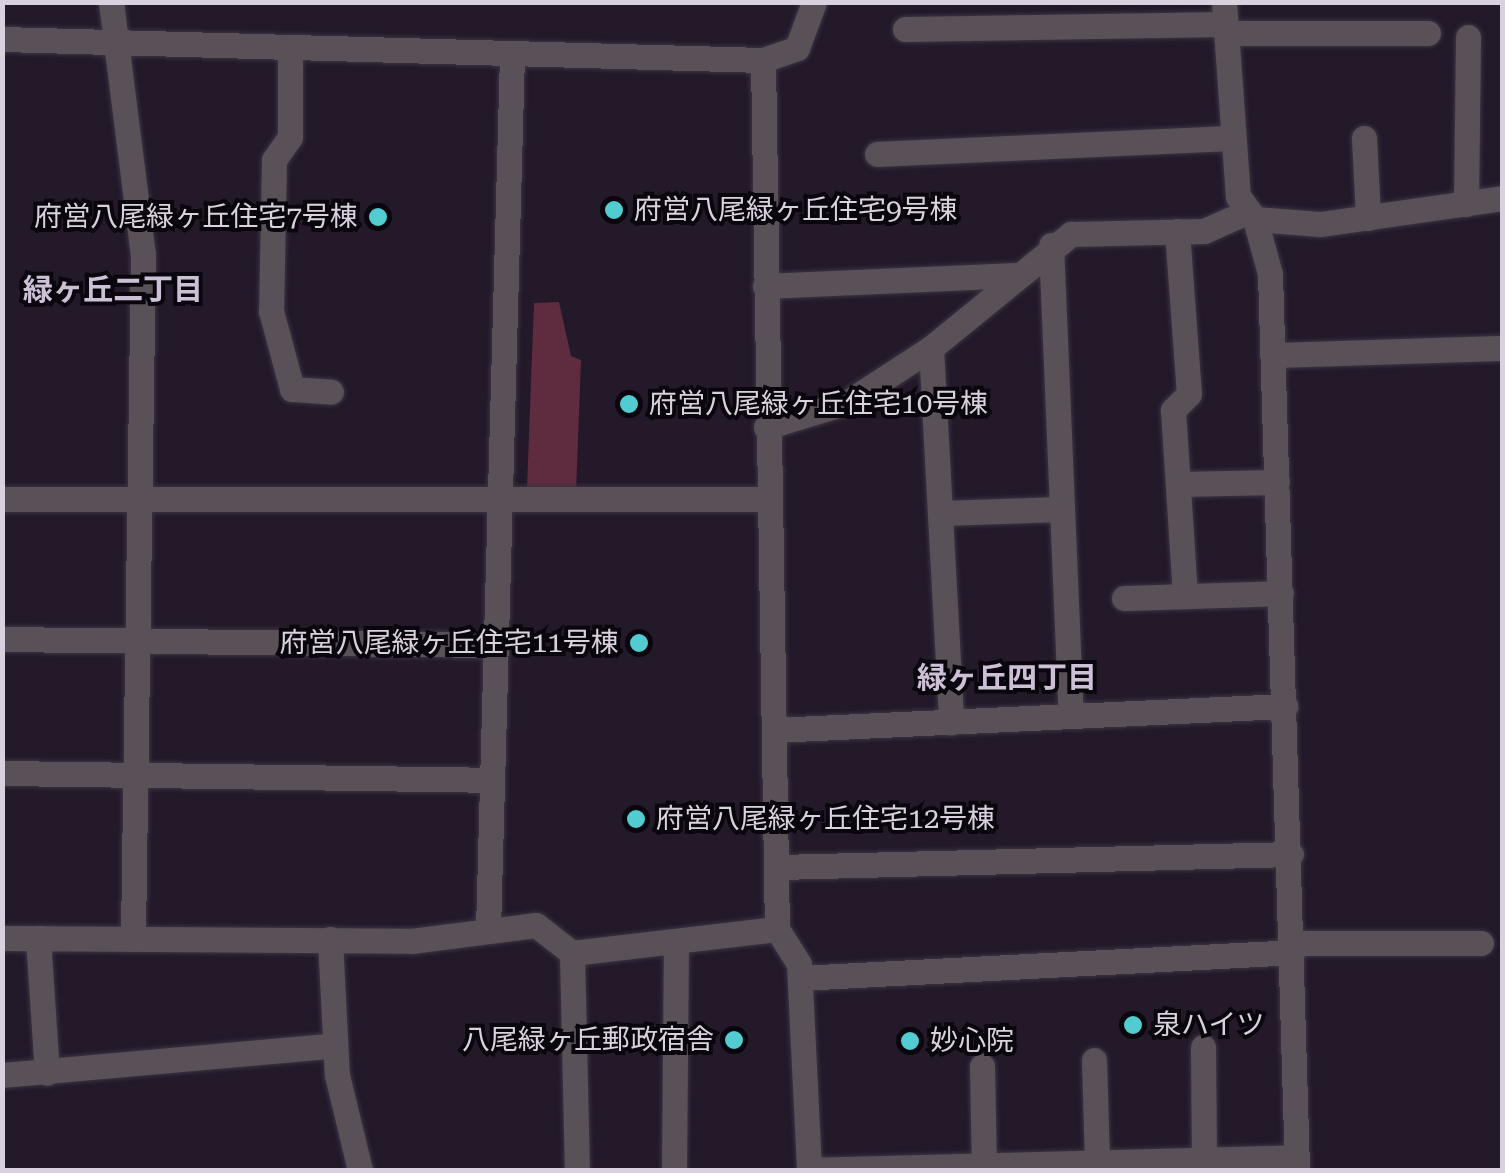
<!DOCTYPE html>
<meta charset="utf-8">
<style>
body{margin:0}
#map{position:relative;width:1505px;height:1173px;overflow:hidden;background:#231929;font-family:"Roboto Serif","Noto Sans JP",serif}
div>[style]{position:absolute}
.green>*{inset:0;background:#5f2b3f}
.roads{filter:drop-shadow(0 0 2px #3c3342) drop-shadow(0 0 2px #3c3342)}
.minor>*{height:25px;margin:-12.5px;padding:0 12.5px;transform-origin:12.5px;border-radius:12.5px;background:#595157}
.dots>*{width:28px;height:28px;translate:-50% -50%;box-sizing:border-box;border:5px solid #0a060d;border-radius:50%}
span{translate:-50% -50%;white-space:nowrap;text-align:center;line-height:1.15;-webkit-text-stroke:8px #0a060d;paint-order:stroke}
.poi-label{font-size:28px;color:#d9d2de}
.left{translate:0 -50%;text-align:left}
.right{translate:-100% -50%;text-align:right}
.neighbourhood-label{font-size:30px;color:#cdc0d6;font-weight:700}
.frame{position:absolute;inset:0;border:5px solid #d9d2de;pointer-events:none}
</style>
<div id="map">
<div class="green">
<i style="clip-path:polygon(559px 302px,571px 356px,581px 360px,576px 492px,527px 488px,534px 303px)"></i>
</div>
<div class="roads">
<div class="minor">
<i style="left:111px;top:2px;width:254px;rotate:82.8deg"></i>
<i style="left:143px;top:254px;width:685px;rotate:90.84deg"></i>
<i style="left:1224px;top:2px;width:195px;rotate:85.9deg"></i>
<i style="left:1238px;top:196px;width:29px;rotate:54deg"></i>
<i style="left:1255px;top:219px;width:57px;rotate:74.7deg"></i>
<i style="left:1270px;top:274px;width:896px;rotate:88.27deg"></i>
<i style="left:905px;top:29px;width:320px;rotate:-0.9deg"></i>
<i style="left:1226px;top:33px;width:202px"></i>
<i style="left:2px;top:39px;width:761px;rotate:1.58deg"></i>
<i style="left:763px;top:60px;width:869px;rotate:89.08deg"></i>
<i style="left:777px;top:929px;width:41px;rotate:57.8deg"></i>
<i style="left:799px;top:964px;width:206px;rotate:87.2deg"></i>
<i style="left:290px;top:47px;width:90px;rotate:90deg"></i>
<i style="left:290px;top:137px;width:28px;rotate:125deg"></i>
<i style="left:274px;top:160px;width:151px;rotate:91.1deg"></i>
<i style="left:271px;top:311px;width:81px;rotate:74.9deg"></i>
<i style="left:292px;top:389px;width:39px;rotate:4deg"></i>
<i style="left:763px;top:60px;width:36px;rotate:-19deg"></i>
<i style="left:797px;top:48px;width:49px;rotate:-69.7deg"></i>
<i style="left:1364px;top:138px;width:80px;rotate:87.1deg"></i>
<i style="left:877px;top:154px;width:352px;rotate:-2.6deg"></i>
<i style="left:1466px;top:204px;width:167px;rotate:-89.3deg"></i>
<i style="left:1255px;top:219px;width:65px;rotate:4.4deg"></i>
<i style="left:1320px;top:224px;width:184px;rotate:-8.1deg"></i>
<i style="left:1177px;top:231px;width:163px;rotate:85.8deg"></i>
<i style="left:1189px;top:394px;width:23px;rotate:135deg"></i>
<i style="left:1173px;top:410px;width:185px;rotate:86.3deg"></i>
<i style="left:1051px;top:245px;width:471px;rotate:87.6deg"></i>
<i style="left:765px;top:286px;width:251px;rotate:-2.5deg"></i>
<i style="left:931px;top:348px;width:375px;rotate:86.9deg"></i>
<i style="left:1273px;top:355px;width:229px;rotate:-1.8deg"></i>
<i style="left:766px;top:427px;width:86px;rotate:-17deg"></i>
<i style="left:848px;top:402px;width:99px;rotate:-33deg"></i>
<i style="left:931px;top:348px;width:181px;rotate:-39.2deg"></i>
<i style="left:1071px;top:234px;width:133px;rotate:-1.3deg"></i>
<i style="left:1204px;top:231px;width:49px;rotate:-24deg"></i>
<i style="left:1178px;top:484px;width:99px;rotate:-1.2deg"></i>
<i style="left:2px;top:499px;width:765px"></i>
<i style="left:940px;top:513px;width:122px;rotate:-1.9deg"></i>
<i style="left:1124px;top:598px;width:157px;rotate:-1.8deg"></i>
<i style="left:2px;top:639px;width:495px;rotate:0.7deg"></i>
<i style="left:774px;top:730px;width:512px;rotate:-2.69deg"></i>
<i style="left:2px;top:773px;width:490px;rotate:0.8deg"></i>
<i style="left:779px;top:867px;width:512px;rotate:-1.45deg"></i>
<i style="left:488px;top:930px;width:876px;rotate:-88.43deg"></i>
<i style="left:2px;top:938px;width:409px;rotate:0.4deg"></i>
<i style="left:411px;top:941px;width:126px;rotate:-7.3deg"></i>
<i style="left:536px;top:925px;width:46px;rotate:37.9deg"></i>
<i style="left:572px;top:953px;width:206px;rotate:-6.7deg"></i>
<i style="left:38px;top:938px;width:135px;rotate:86.2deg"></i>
<i style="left:330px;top:939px;width:136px;rotate:87.1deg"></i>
<i style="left:337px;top:1075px;width:98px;rotate:76.4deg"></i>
<i style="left:1292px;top:943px;width:189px"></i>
<i style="left:572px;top:953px;width:217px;rotate:88.7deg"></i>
<i style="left:800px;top:978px;width:493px;rotate:-3deg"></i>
<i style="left:1203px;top:1047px;width:113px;rotate:89.5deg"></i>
<i style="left:1094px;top:1060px;width:103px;rotate:88.3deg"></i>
<i style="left:982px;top:1066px;width:100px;rotate:88.9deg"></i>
<i style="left:2px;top:1075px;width:334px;rotate:-5.1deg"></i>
<i style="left:674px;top:1170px;width:229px;rotate:-89.5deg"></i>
<i style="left:809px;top:1170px;width:487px;rotate:-1.5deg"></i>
</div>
</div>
<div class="dots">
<i style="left:614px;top:210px;background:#52ccd0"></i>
<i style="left:378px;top:217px;background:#52ccd0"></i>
<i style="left:629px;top:404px;background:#52ccd0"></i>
<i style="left:639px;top:643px;background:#52ccd0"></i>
<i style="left:636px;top:819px;background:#52ccd0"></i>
<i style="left:1133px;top:1025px;background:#52ccd0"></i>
<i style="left:734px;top:1040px;background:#52ccd0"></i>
<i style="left:910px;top:1041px;background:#52ccd0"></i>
</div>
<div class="poi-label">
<span class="left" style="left:634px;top:210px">府営八尾緑ヶ丘住宅9号棟</span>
<span class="right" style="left:358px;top:217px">府営八尾緑ヶ丘住宅7号棟</span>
<span class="left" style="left:649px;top:404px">府営八尾緑ヶ丘住宅10号棟</span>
<span class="right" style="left:619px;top:643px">府営八尾緑ヶ丘住宅11号棟</span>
<span class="left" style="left:656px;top:819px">府営八尾緑ヶ丘住宅12号棟</span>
<span class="left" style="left:1153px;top:1025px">泉ハイツ</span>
<span class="right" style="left:714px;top:1040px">八尾緑ヶ丘郵政宿舎</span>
<span class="left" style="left:930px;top:1041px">妙心院</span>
</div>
<div class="neighbourhood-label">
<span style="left:113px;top:290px">緑ヶ丘二丁目</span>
<span style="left:1007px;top:678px">緑ヶ丘四丁目</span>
</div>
<div class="frame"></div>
</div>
